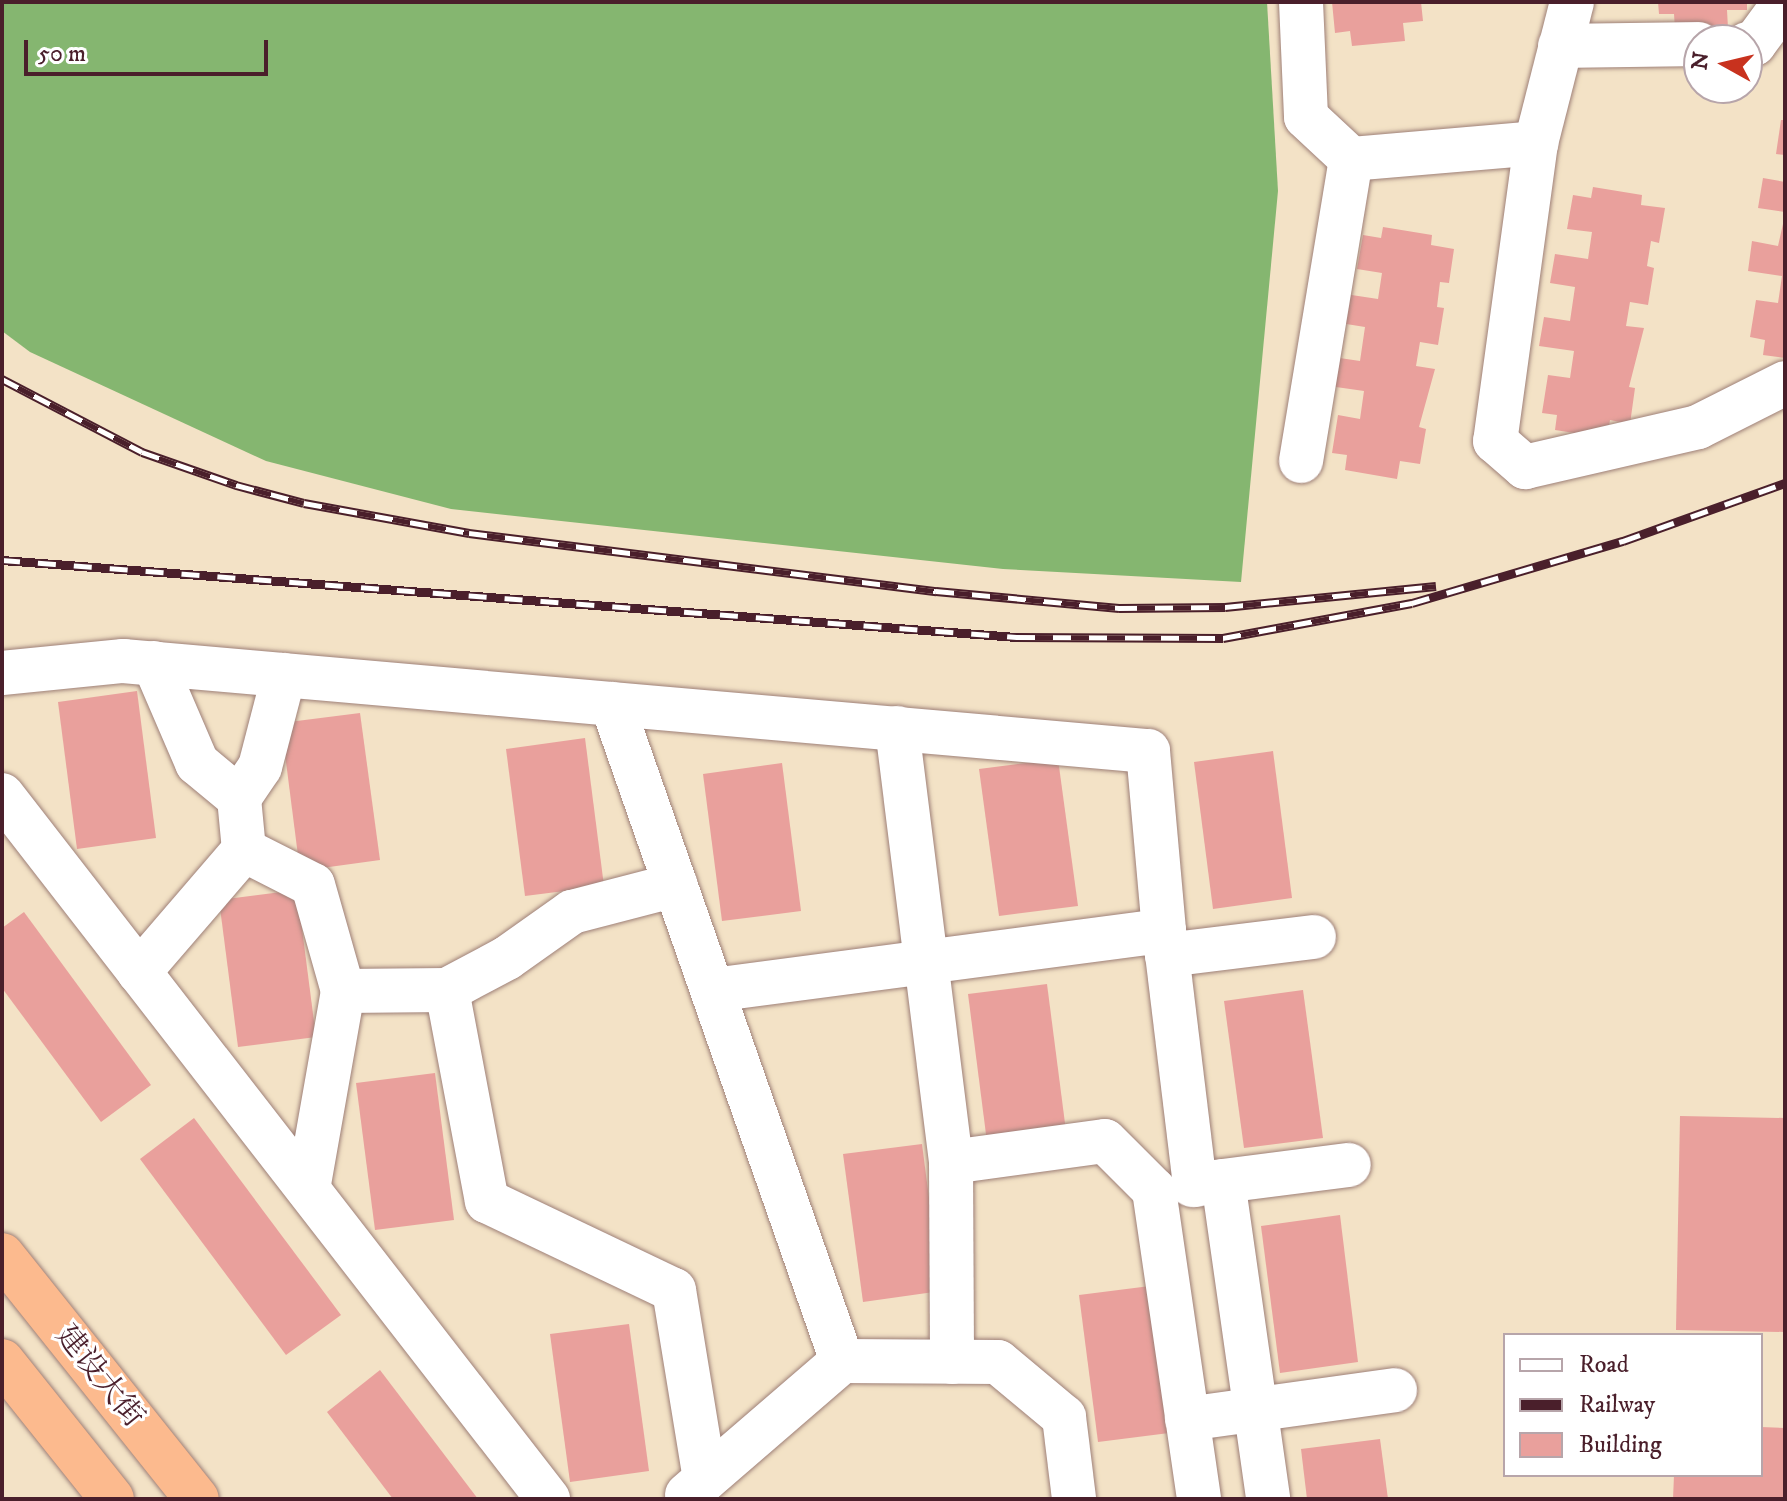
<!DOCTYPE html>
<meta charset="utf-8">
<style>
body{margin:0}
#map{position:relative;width:1787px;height:1501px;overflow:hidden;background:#f3e2c6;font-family:"IM FELL DW Pica","Noto Serif SC",serif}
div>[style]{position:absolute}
.forest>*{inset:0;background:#85b670}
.building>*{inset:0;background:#e9a09c}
.roads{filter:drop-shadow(0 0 2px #9e8078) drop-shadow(0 0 2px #9e8078)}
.minor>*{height:44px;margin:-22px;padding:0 22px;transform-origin:22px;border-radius:22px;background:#fff}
.highway>*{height:44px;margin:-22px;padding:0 22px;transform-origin:22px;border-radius:22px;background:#fcba8e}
.rail>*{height:9px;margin-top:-4.5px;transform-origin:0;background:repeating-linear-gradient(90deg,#fff 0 18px,#4a1f2b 0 36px);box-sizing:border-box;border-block:2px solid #4a1f2b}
span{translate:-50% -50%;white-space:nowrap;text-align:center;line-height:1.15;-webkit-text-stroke:6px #fff;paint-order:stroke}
.street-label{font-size:30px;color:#4a1f2b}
.frame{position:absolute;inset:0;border:4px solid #4a1f2b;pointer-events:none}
.legend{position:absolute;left:1503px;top:1333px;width:260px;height:144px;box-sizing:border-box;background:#fff;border:2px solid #b7a5aa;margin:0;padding:10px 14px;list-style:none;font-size:24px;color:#4a1f2b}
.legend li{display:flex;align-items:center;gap:16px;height:40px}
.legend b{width:40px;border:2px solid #b7a5aa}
.north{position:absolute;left:1683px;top:24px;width:80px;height:80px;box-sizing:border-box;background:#fff;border:2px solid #b7a5aa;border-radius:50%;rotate:278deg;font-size:22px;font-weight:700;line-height:32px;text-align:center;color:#4a1f2b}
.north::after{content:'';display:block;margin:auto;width:28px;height:36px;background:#c8321e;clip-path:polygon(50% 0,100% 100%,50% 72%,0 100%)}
.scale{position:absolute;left:24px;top:40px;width:244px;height:36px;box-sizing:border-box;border:4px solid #4a1f2b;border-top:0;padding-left:10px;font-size:24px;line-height:28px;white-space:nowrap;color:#4a1f2b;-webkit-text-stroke:6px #fff;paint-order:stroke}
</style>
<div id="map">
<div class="forest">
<i style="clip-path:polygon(2px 2px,1267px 2px,1278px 191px,1241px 582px,1003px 569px,451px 509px,266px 461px,30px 352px,2px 331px)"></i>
</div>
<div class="building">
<i style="clip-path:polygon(1332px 2px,1421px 2px,1423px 21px,1403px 23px,1405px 41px,1352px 46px,1350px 31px,1335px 33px)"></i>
<i style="clip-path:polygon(1658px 2px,1747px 2px,1747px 10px,1727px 10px,1728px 28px,1675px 29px,1674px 14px,1659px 14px)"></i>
<i style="clip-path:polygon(1781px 120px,1785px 120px,1785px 155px,1776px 154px)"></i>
<i style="clip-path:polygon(1763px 178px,1785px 182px,1785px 212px,1758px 208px)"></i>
<i style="clip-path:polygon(1593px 187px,1642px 195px,1641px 205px,1665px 208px,1659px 243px,1651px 241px,1647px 266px,1654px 268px,1648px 305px,1630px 302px,1626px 326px,1644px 328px,1629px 387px,1635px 388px,1630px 424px,1610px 420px,1607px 438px,1555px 430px,1557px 415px,1542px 413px,1548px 375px,1570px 378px,1574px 351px,1539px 346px,1544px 317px,1570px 321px,1575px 287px,1550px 283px,1555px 254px,1588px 259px,1592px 232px,1567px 229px,1573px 195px,1591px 198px)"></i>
<i style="clip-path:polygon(1785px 215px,1785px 358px,1763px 355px,1765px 340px,1750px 337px,1756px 300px,1778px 303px,1782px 276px,1748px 271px,1752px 241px,1778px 246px)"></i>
<i style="clip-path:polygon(1383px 227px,1432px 235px,1431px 245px,1454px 249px,1449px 283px,1440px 282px,1437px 307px,1444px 308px,1438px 345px,1420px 342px,1416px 366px,1435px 369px,1419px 427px,1426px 429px,1420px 464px,1400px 461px,1397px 479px,1345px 470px,1347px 455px,1332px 453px,1338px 415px,1360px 419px,1364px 391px,1329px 386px,1333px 357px,1360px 361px,1365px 327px,1340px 323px,1345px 294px,1378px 299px,1382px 273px,1357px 269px,1363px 235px,1381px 238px)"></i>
<i style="clip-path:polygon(137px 691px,156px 838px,77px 849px,58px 702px)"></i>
<i style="clip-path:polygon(360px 713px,380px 860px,300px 871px,281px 723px)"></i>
<i style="clip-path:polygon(585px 738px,604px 886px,525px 896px,506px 749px)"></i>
<i style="clip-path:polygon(1273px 751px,1292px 898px,1213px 909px,1194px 762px)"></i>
<i style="clip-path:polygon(1058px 759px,1078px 906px,999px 916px,979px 769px)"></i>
<i style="clip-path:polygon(782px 763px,801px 911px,722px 921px,703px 774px)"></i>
<i style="clip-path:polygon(297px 890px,316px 1037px,238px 1047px,219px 900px)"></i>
<i style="clip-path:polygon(24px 912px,151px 1085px,101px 1122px,2px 988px,2px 928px)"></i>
<i style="clip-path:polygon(1047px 984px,1066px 1131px,987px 1142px,968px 994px)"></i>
<i style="clip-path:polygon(1303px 990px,1323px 1138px,1244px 1148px,1224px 1001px)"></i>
<i style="clip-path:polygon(435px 1073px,454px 1220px,375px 1230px,356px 1083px)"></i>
<i style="clip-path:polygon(1680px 1116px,1785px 1118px,1785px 1332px,1676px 1330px)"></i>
<i style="clip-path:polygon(194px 1118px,341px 1315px,286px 1355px,140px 1159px)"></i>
<i style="clip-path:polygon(922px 1144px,941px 1291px,863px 1302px,843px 1154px)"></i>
<i style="clip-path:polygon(1340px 1215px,1358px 1362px,1280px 1373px,1261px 1226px)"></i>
<i style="clip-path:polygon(1158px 1285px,1177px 1432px,1098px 1442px,1079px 1295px)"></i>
<i style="clip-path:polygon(629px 1324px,649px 1471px,570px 1482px,550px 1334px)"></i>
<i style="clip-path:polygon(380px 1370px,478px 1499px,393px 1499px,327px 1412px)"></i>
<i style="clip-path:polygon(1761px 1427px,1785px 1428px,1785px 1499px,1673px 1499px,1674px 1475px,1761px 1475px)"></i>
<i style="clip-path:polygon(1380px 1439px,1388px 1499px,1307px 1499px,1301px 1449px)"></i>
</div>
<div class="roads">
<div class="minor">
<i style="left:1301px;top:2px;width:115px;rotate:87.5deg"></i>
<i style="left:1306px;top:117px;width:62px;rotate:43deg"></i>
<i style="left:1351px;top:159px;width:186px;rotate:-4.9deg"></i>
<i style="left:1572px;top:2px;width:146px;rotate:104.3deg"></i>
<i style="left:1536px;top:143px;width:301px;rotate:97.8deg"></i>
<i style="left:1495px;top:441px;width:40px;rotate:41deg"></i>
<i style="left:1525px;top:467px;width:178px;rotate:-13deg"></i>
<i style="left:1698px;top:427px;width:97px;rotate:-26.8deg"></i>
<i style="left:1747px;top:44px;width:7px"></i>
<i style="left:1754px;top:44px;width:52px;rotate:-53.6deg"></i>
<i style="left:1560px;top:46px;width:139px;rotate:-0.8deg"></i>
<i style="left:1301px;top:461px;width:306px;rotate:-80.6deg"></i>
<i style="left:154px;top:663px;width:109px;rotate:66.7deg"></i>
<i style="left:197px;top:763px;width:55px;rotate:39.8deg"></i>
<i style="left:2px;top:673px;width:122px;rotate:-5.7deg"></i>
<i style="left:123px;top:661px;width:1029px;rotate:5.02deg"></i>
<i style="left:1148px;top:751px;width:181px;rotate:84.9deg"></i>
<i style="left:612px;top:704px;width:696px;rotate:70.71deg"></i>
<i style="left:842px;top:1361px;width:156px;rotate:0.4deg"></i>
<i style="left:998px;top:1362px;width:86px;rotate:39.8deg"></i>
<i style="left:1064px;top:1417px;width:83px;rotate:83deg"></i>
<i style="left:897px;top:728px;width:437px;rotate:82.9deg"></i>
<i style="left:951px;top:1162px;width:155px;rotate:-7.8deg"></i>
<i style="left:1105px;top:1141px;width:69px;rotate:45deg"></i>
<i style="left:1154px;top:1190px;width:312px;rotate:81.7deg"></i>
<i style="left:2px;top:795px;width:891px;rotate:52.2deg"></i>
<i style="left:244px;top:850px;width:77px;rotate:26.9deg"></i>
<i style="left:313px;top:885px;width:110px;rotate:74.2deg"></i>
<i style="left:343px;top:991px;width:201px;rotate:100deg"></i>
<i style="left:139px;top:972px;width:161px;rotate:-49.3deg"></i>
<i style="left:244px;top:850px;width:52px;rotate:-95.5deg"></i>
<i style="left:239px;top:798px;width:37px;rotate:-56deg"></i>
<i style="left:260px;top:767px;width:95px;rotate:-75.4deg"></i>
<i style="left:447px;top:990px;width:215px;rotate:79.3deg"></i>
<i style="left:487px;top:1201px;width:207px;rotate:25.5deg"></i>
<i style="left:674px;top:1290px;width:192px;rotate:80.7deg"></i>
<i style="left:713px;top:990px;width:455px;rotate:-7.5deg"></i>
<i style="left:1164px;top:931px;width:24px;rotate:83deg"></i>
<i style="left:343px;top:991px;width:104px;rotate:-0.6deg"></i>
<i style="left:447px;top:990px;width:68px;rotate:-28.1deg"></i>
<i style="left:507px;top:958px;width:80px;rotate:-35.3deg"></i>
<i style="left:572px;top:912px;width:107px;rotate:-14.6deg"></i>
<i style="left:951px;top:1162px;width:200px;rotate:89.7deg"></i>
<i style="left:1223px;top:1181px;width:321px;rotate:81.9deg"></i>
<i style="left:1192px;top:1185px;width:158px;rotate:-7.3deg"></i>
<i style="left:1195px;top:1185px;width:232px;rotate:-96.9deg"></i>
<i style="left:1167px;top:955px;width:148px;rotate:-7deg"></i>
<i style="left:1187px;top:1419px;width:210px;rotate:-7.9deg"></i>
<i style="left:687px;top:1495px;width:205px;rotate:-40.8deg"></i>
</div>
<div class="highway">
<i style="left:2px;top:1255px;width:312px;rotate:51.4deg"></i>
<i style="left:2px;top:1361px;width:176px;rotate:51.4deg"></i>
</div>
</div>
<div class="rail">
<i style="left:2px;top:379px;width:158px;rotate:27.5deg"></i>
<i style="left:142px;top:452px;width:100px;rotate:19.3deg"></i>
<i style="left:236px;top:485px;width:70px;rotate:14.8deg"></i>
<i style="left:304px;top:503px;width:168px;rotate:10.3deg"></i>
<i style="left:469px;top:533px;width:471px;rotate:7.1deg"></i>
<i style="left:936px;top:591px;width:184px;rotate:5.3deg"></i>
<i style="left:1119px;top:608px;width:106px;rotate:-0.5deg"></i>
<i style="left:1225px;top:607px;width:212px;rotate:-5.7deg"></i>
<i style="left:2px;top:560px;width:1018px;rotate:4.34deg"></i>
<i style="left:1017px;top:637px;width:206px;rotate:0.3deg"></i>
<i style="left:1223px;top:638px;width:192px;rotate:-10.5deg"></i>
<i style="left:1412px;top:603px;width:220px;rotate:-16.4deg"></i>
<i style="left:1623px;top:541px;width:172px;rotate:-19.7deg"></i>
</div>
<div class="street-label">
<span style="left:99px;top:1377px;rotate:51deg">建设大街</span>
</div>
<div class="frame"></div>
<ul class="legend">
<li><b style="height:10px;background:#fff"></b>Road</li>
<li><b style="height:10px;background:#4a1f2b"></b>Railway</li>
<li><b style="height:22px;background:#e9a09c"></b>Building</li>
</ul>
<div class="north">N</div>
<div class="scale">50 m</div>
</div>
